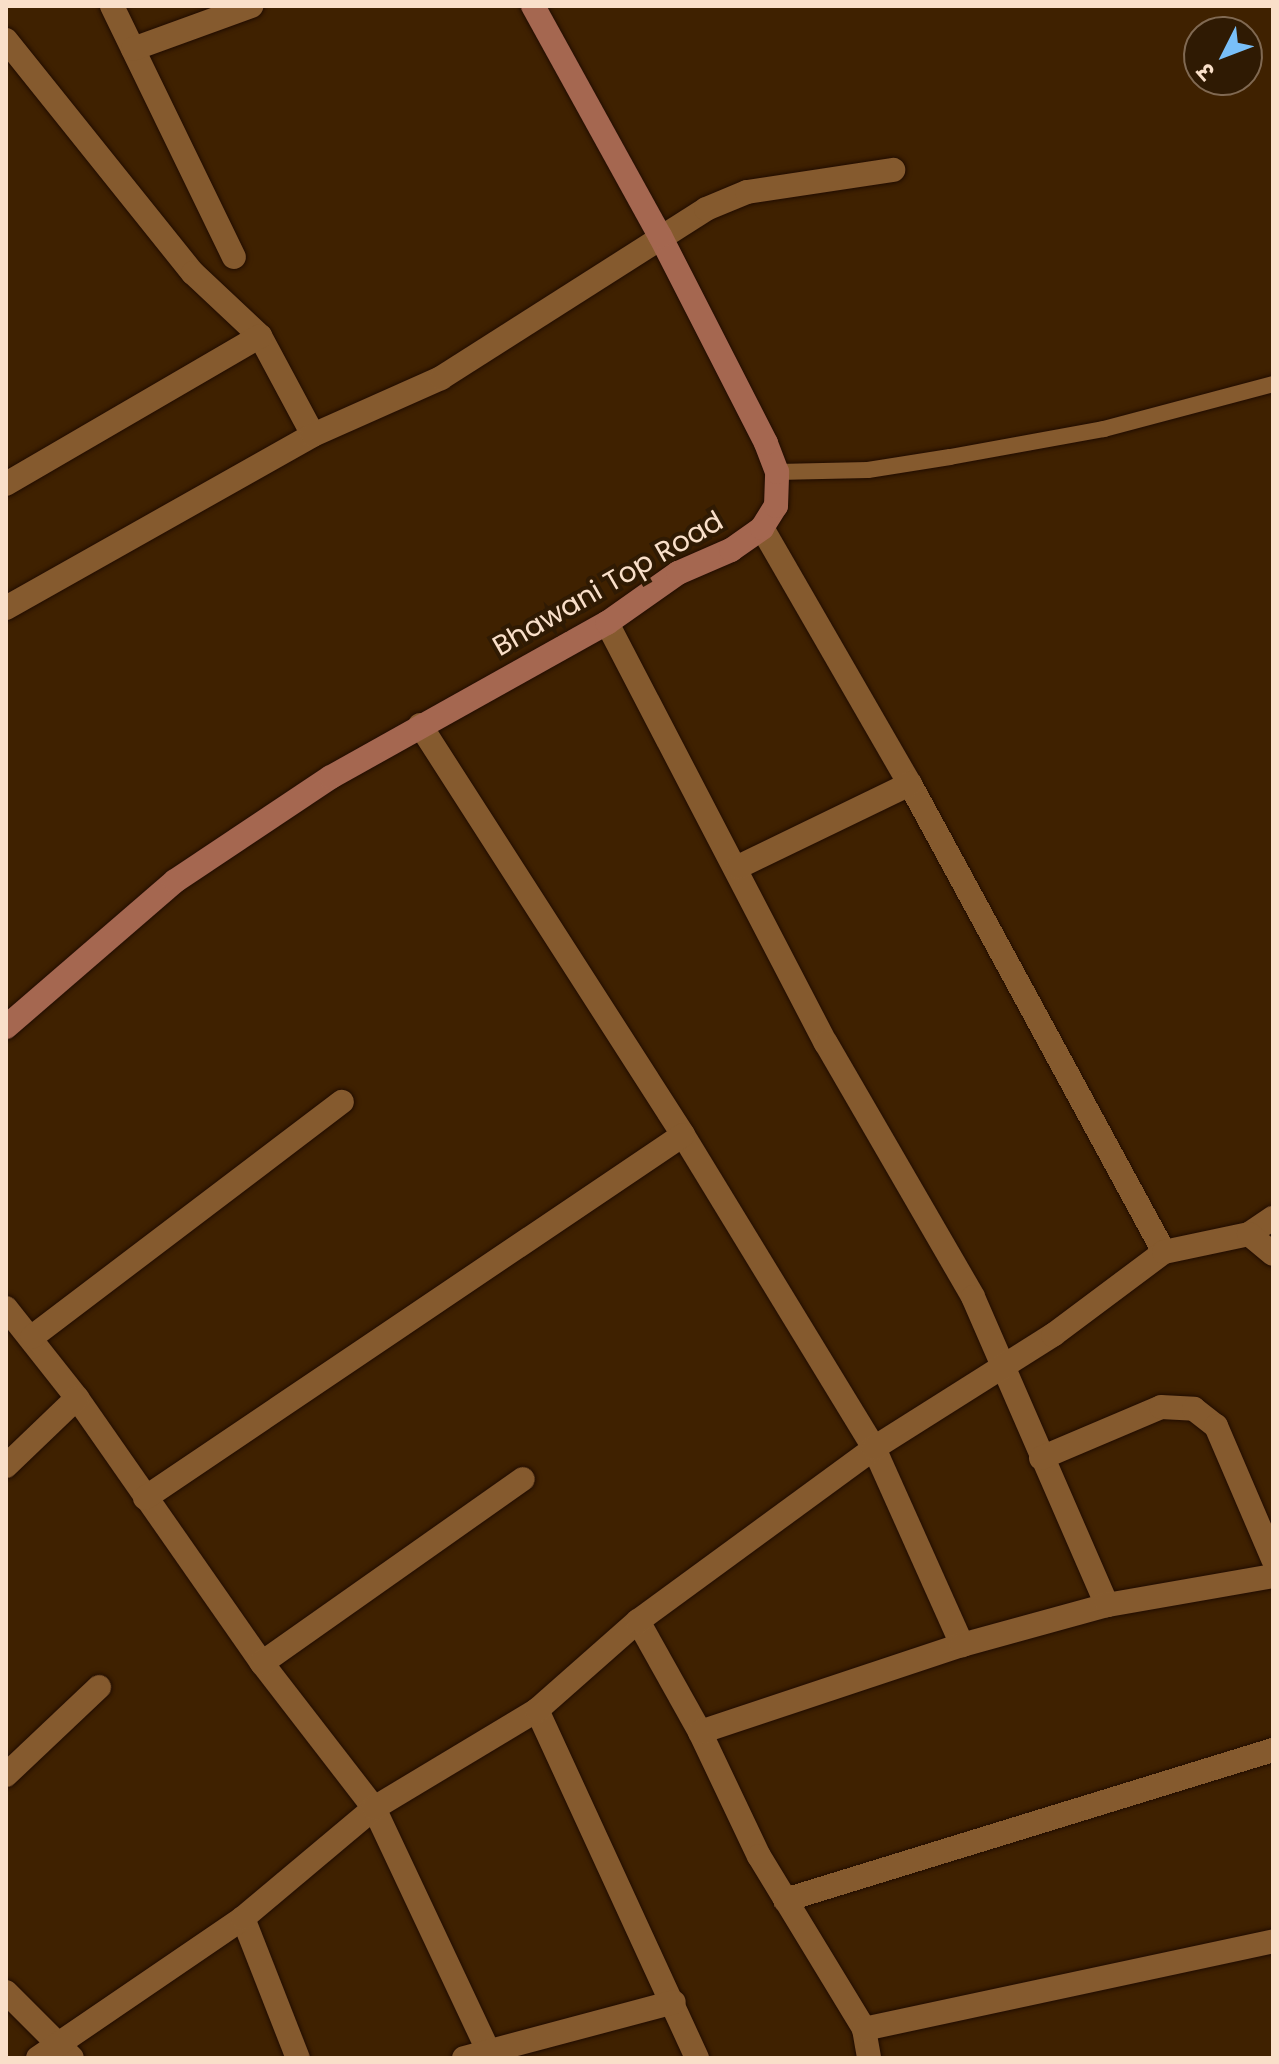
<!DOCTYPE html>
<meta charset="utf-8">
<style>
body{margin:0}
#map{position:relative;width:1279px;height:2064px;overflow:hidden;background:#3f2100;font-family:Poppins,"Noto Sans Devanagari",sans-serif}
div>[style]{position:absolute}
.roads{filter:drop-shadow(0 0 2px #200c00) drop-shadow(0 0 2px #200c00)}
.lane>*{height:16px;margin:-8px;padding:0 8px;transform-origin:8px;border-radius:8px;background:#855a2e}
.street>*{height:24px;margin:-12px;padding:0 12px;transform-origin:12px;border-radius:12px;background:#855a2e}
.secondary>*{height:24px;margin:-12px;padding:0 12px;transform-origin:12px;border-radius:12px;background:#a56750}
span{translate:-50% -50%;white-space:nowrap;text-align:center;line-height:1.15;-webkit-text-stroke:8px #2f1a03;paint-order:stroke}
.street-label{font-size:28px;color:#f9dfc9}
.frame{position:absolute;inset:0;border:8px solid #f9dfc9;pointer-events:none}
.north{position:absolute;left:1183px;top:16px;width:80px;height:80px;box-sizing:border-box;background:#2f1a03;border:2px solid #806952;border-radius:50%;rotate:228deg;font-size:22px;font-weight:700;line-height:32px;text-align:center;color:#f9dfc9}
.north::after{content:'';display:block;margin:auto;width:28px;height:36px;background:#79bff8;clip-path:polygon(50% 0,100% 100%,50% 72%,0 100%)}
</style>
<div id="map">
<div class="roads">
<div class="lane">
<i style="left:777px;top:472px;width:91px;rotate:-1.3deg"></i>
<i style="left:868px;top:470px;width:83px;rotate:-9deg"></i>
<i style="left:950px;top:457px;width:157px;rotate:-10.3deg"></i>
<i style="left:1104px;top:429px;width:175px;rotate:-14.9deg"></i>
</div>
<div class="street">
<i style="left:112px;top:6px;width:279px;rotate:64.1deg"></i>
<i style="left:6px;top:40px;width:299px;rotate:51.3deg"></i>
<i style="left:193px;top:273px;width:92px;rotate:43.2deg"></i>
<i style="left:260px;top:336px;width:112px;rotate:61.8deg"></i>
<i style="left:133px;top:49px;width:126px;rotate:-20deg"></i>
<i style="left:6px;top:484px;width:294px;rotate:-30.2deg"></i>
<i style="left:762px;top:528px;width:296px;rotate:60deg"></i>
<i style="left:910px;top:784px;width:532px;rotate:61.51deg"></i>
<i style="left:6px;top:608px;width:352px;rotate:-29.4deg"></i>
<i style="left:313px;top:435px;width:140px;rotate:-24deg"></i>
<i style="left:441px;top:378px;width:314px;rotate:-32.5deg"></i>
<i style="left:706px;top:209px;width:44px;rotate:-22.5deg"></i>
<i style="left:747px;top:192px;width:148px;rotate:-8.6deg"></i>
<i style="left:607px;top:623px;width:474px;rotate:62.5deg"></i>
<i style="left:826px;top:1043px;width:293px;rotate:59.9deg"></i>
<i style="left:973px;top:1297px;width:336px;rotate:66.5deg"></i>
<i style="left:420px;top:725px;width:487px;rotate:57.3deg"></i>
<i style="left:683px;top:1135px;width:367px;rotate:58.6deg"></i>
<i style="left:874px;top:1448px;width:216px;rotate:65.9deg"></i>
<i style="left:738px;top:867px;width:191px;rotate:-25.8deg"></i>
<i style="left:1249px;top:1234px;width:29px;rotate:-34deg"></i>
<i style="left:6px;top:1308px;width:115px;rotate:51.7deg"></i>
<i style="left:77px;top:1398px;width:323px;rotate:55.1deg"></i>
<i style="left:262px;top:1663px;width:183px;rotate:52.3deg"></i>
<i style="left:374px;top:1808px;width:268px;rotate:64.8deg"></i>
<i style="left:32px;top:1337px;width:389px;rotate:-37.2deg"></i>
<i style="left:1041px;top:1458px;width:130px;rotate:-23deg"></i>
<i style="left:1161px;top:1407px;width:33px;rotate:3deg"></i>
<i style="left:1194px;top:1409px;width:28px;rotate:38deg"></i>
<i style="left:1216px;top:1426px;width:145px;rotate:66.8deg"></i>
<i style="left:6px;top:1466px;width:98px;rotate:-43.8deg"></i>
<i style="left:145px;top:1498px;width:649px;rotate:-34.01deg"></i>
<i style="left:638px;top:1621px;width:127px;rotate:60.8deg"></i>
<i style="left:700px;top:1732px;width:137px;rotate:64.6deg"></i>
<i style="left:759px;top:1856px;width:202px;rotate:58.7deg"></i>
<i style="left:864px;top:2029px;width:29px;rotate:80deg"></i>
<i style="left:262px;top:1663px;width:319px;rotate:-35.2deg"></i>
<i style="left:537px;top:1710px;width:383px;rotate:65.3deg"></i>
<i style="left:700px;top:1732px;width:276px;rotate:-18.4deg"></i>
<i style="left:962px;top:1645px;width:150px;rotate:-15.4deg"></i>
<i style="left:1107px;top:1605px;width:169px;rotate:-9.9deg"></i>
<i style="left:6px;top:1775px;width:128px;rotate:-43.4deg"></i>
<i style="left:785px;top:1900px;width:511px;rotate:-17.09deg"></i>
<i style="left:243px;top:1918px;width:150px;rotate:68.6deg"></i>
<i style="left:6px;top:1992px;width:93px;rotate:45deg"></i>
<i style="left:864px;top:2029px;width:418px;rotate:-12.1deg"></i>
<i style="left:38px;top:2058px;width:248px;rotate:-34.3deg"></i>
<i style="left:243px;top:1918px;width:171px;rotate:-40deg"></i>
<i style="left:374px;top:1808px;width:190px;rotate:-31deg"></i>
<i style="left:537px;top:1710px;width:135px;rotate:-41.4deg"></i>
<i style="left:638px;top:1621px;width:293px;rotate:-36.2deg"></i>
<i style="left:874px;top:1448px;width:212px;rotate:-32.3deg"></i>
<i style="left:1053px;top:1335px;width:139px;rotate:-36.8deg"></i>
<i style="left:1164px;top:1252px;width:87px;rotate:-12deg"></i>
<i style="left:1249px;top:1234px;width:31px;rotate:40deg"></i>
<i style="left:464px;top:2058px;width:217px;rotate:-14.9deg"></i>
</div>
<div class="secondary">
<i style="left:6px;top:1027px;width:223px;rotate:-40.8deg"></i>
<i style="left:175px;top:881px;width:187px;rotate:-33.7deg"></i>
<i style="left:331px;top:777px;width:316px;rotate:-29.2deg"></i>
<i style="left:607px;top:623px;width:87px;rotate:-35.2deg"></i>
<i style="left:678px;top:573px;width:58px;rotate:-23.5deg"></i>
<i style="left:731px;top:550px;width:38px;rotate:-35deg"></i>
<i style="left:762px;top:528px;width:26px;rotate:-58deg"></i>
<i style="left:776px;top:506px;width:34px;rotate:-88deg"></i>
<i style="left:777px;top:472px;width:31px;rotate:-111deg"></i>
<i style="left:766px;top:443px;width:233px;rotate:-117.1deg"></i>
<i style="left:660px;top:236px;width:263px;rotate:-118.9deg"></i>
</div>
</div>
<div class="street-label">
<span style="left:608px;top:584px;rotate:-30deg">Bhawani Top Road</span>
</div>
<div class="frame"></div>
<div class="north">उ</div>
</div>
